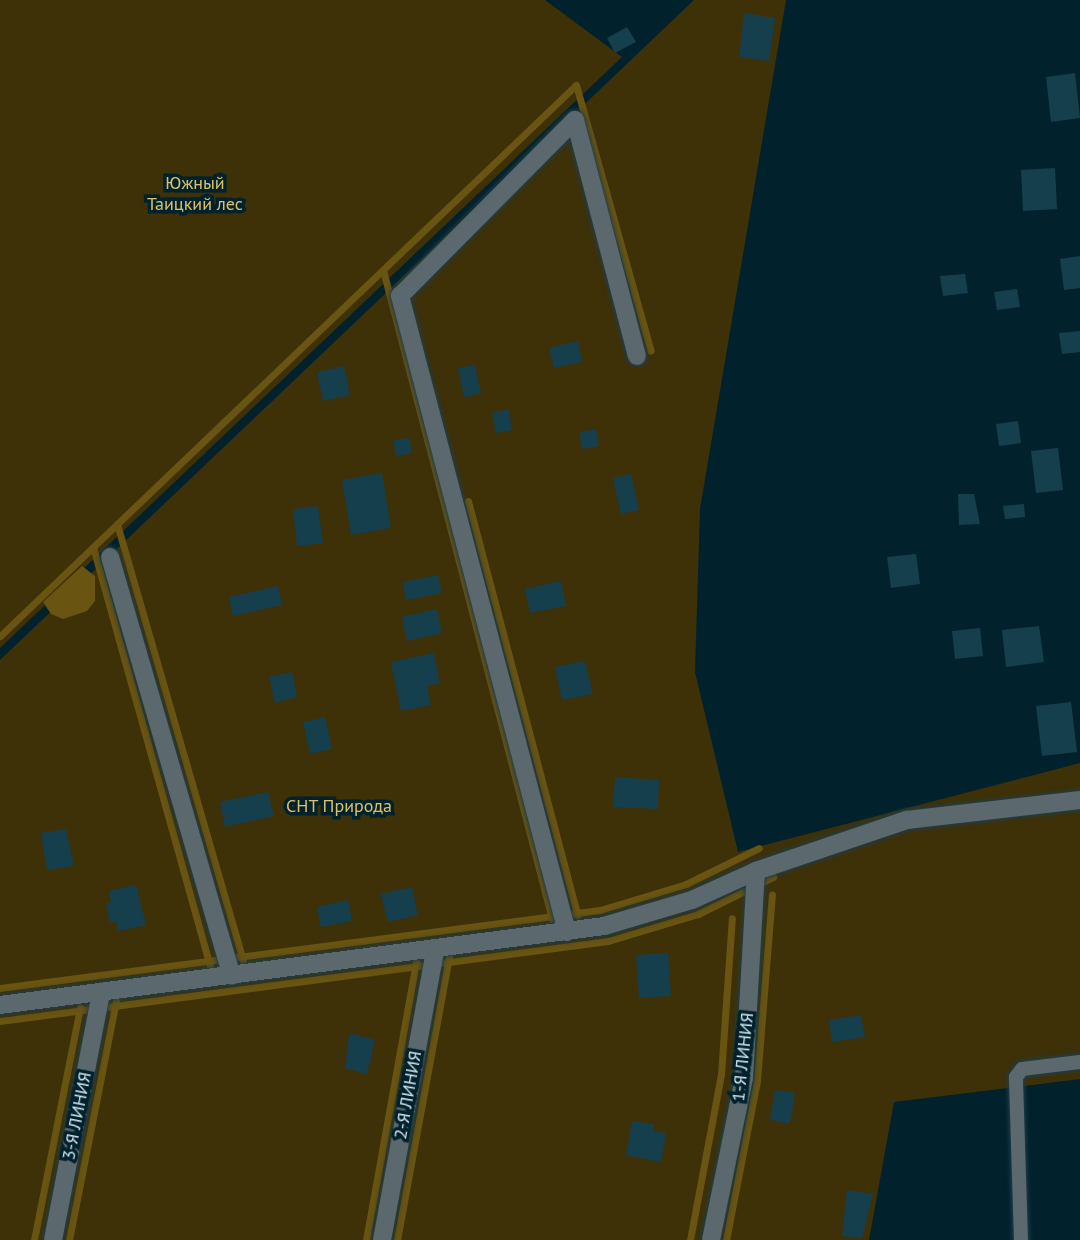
<!DOCTYPE html>
<meta charset="utf-8">
<style>
body{margin:0}
#map{position:relative;width:1080px;height:1240px;overflow:hidden;background:#01222d;font-family:"PT Sans",sans-serif}
div>[style]{position:absolute}
.green>*{inset:0;background:#3e3108}
.water>*{inset:0;background:#695411}
.stream>*{height:7px;margin:-3.5px;padding:0 3.5px;transform-origin:3.5px;border-radius:3.5px;background:#695411}
.building>*{inset:0;background:#163f4d}
.roads{filter:drop-shadow(0 0 2px #1f3d48) drop-shadow(0 0 2px #1f3d48)}
.lane>*{height:14px;margin:-7px;padding:0 7px;transform-origin:7px;border-radius:7px;background:#5b696e}
.street>*{height:18px;margin:-9px;padding:0 9px;transform-origin:9px;border-radius:9px;background:#5b696e}
span{translate:-50% -50%;white-space:nowrap;text-align:center;line-height:1.15;-webkit-text-stroke:7px #01222d;paint-order:stroke}
.park-label{font-size:18px;color:#dfc066}
.street-label{font-size:18px;color:#d5e6ee}
</style>
<div id="map">
<div class="green">
<i style="clip-path:polygon(0 0,545px 0,622px 57px,0 648px)"></i>
<i style="clip-path:polygon(694px 0,786px 0,700px 509px,695px 672px,738px 852px,1080px 763px,1080px 1079px,894px 1102px,869px 1240px,0 1240px,0 660px)"></i>
</div>
<div class="water">
<i style="clip-path:polygon(82px 566px,95px 576px,95px 601px,87px 611px,63px 619px,51px 614px,43px 602px)"></i>
</div>
<div class="stream">
<i style="left:383px;top:270px;width:671px;rotate:75.4deg"></i>
<i style="left:468px;top:501px;width:428px;rotate:75.2deg"></i>
<i style="left:117px;top:524px;width:454px;rotate:73.9deg"></i>
<i style="left:93px;top:547px;width:436px;rotate:74.4deg"></i>
<i style="left:0;top:636px;width:797px;rotate:-43.73deg"></i>
<i style="left:576px;top:85px;width:276px;rotate:74.3deg"></i>
<i style="left:0;top:988px;width:605px;rotate:-7.41deg"></i>
<i style="left:600px;top:910px;width:90px;rotate:-16.8deg"></i>
<i style="left:686px;top:884px;width:81px;rotate:-26.3deg"></i>
<i style="left:0;top:1021px;width:613px;rotate:-7.5deg"></i>
<i style="left:608px;top:941px;width:94px;rotate:-16.7deg"></i>
<i style="left:698px;top:914px;width:84px;rotate:-26.3deg"></i>
<i style="left:34px;top:1240px;width:237px;rotate:-78.8deg"></i>
<i style="left:69px;top:1240px;width:250px;rotate:-78.9deg"></i>
<i style="left:366px;top:1240px;width:283px;rotate:-79.8deg"></i>
<i style="left:397px;top:1240px;width:288px;rotate:-79.6deg"></i>
<i style="left:690px;top:1240px;width:169px;rotate:-79.4deg"></i>
<i style="left:721px;top:1074px;width:156px;rotate:-86deg"></i>
<i style="left:726px;top:1240px;width:163px;rotate:-79deg"></i>
<i style="left:757px;top:1080px;width:186px;rotate:-85.4deg"></i>
</div>
<div class="building">
<i style="clip-path:polygon(744px 13px,775px 18px,769px 61px,739px 57px)"></i>
<i style="clip-path:polygon(627px 27px,636px 42px,615px 53px,607px 38px)"></i>
<i style="clip-path:polygon(1075px 73px,1080px 118px,1051px 122px,1046px 77px)"></i>
<i style="clip-path:polygon(1055px 168px,1057px 209px,1023px 211px,1021px 170px)"></i>
<i style="clip-path:polygon(1080px 256px,1080px 288px,1064px 290px,1060px 259px)"></i>
<i style="clip-path:polygon(965px 274px,968px 293px,943px 296px,940px 276px)"></i>
<i style="clip-path:polygon(1017px 289px,1020px 307px,997px 310px,994px 292px)"></i>
<i style="clip-path:polygon(1080px 331px,1080px 352px,1062px 354px,1059px 333px)"></i>
<i style="clip-path:polygon(578px 341px,582px 362px,554px 368px,549px 348px)"></i>
<i style="clip-path:polygon(475px 365px,481px 393px,464px 397px,458px 368px)"></i>
<i style="clip-path:polygon(344px 366px,350px 395px,323px 401px,317px 372px)"></i>
<i style="clip-path:polygon(508px 409px,512px 430px,496px 433px,492px 413px)"></i>
<i style="clip-path:polygon(1018px 421px,1021px 443px,999px 446px,996px 424px)"></i>
<i style="clip-path:polygon(596px 429px,599px 446px,582px 449px,579px 433px)"></i>
<i style="clip-path:polygon(409px 437px,412px 453px,396px 456px,393px 441px)"></i>
<i style="clip-path:polygon(1058px 448px,1063px 490px,1036px 493px,1031px 451px)"></i>
<i style="clip-path:polygon(382px 473px,391px 528px,351px 535px,342px 480px)"></i>
<i style="clip-path:polygon(631px 474px,639px 510px,621px 514px,613px 478px)"></i>
<i style="clip-path:polygon(958px 494px,974px 494px,980px 524px,959px 525px)"></i>
<i style="clip-path:polygon(1024px 504px,1025px 517px,1005px 519px,1003px 506px)"></i>
<i style="clip-path:polygon(318px 506px,323px 543px,297px 546px,293px 509px)"></i>
<i style="clip-path:polygon(916px 554px,920px 584px,891px 588px,887px 557px)"></i>
<i style="clip-path:polygon(438px 575px,442px 593px,406px 600px,403px 582px)"></i>
<i style="clip-path:polygon(561px 581px,566px 606px,530px 613px,525px 589px)"></i>
<i style="clip-path:polygon(278px 586px,282px 605px,233px 616px,229px 597px)"></i>
<i style="clip-path:polygon(437px 609px,442px 633px,407px 641px,402px 617px)"></i>
<i style="clip-path:polygon(1039px 626px,1044px 662px,1006px 667px,1002px 630px)"></i>
<i style="clip-path:polygon(980px 628px,983px 656px,955px 659px,952px 631px)"></i>
<i style="clip-path:polygon(434px 653px,440px 683px,427px 686px,431px 705px,401px 711px,391px 662px)"></i>
<i style="clip-path:polygon(585px 661px,593px 694px,562px 700px,555px 667px)"></i>
<i style="clip-path:polygon(292px 672px,297px 697px,275px 703px,269px 677px)"></i>
<i style="clip-path:polygon(1071px 702px,1077px 752px,1042px 756px,1036px 706px)"></i>
<i style="clip-path:polygon(325px 717px,332px 749px,310px 754px,303px 722px)"></i>
<i style="clip-path:polygon(615px 777px,659px 780px,658px 809px,613px 807px)"></i>
<i style="clip-path:polygon(268px 792px,274px 816px,225px 827px,220px 802px)"></i>
<i style="clip-path:polygon(66px 829px,74px 866px,47px 870px,41px 833px)"></i>
<i style="clip-path:polygon(136px 885px,146px 925px,118px 931px,116px 921px,110px 923px,106px 903px,111px 902px,109px 891px)"></i>
<i style="clip-path:polygon(412px 887px,418px 915px,388px 922px,381px 894px)"></i>
<i style="clip-path:polygon(348px 900px,352px 921px,321px 927px,317px 907px)"></i>
<i style="clip-path:polygon(668px 953px,671px 996px,639px 998px,636px 955px)"></i>
<i style="clip-path:polygon(861px 1015px,865px 1037px,832px 1042px,829px 1020px)"></i>
<i style="clip-path:polygon(349px 1033px,375px 1040px,367px 1074px,345px 1068px)"></i>
<i style="clip-path:polygon(775px 1090px,795px 1093px,790px 1124px,770px 1120px)"></i>
<i style="clip-path:polygon(632px 1121px,654px 1124px,653px 1131px,666px 1133px,661px 1162px,626px 1155px)"></i>
<i style="clip-path:polygon(847px 1190px,873px 1194px,862px 1238px,842px 1236px)"></i>
</div>
<div class="roads">
<div class="lane">
<i style="left:1021px;top:1240px;width:163px;rotate:-91.8deg"></i>
<i style="left:1016px;top:1077px;width:10px;rotate:-53deg"></i>
<i style="left:1022px;top:1069px;width:58px;rotate:-6.9deg"></i>
</div>
<div class="street">
<i style="left:110px;top:557px;width:436px;rotate:73.8deg"></i>
<i style="left:567px;top:932px;width:658px;rotate:-104.71deg"></i>
<i style="left:400px;top:296px;width:248px;rotate:-45.2deg"></i>
<i style="left:575px;top:120px;width:244px;rotate:75.3deg"></i>
<i style="left:0;top:1005px;width:609px;rotate:-7.45deg"></i>
<i style="left:604px;top:926px;width:92px;rotate:-16.5deg"></i>
<i style="left:692px;top:900px;width:70px;rotate:-24.4deg"></i>
<i style="left:756px;top:871px;width:159px;rotate:-18.7deg"></i>
<i style="left:907px;top:820px;width:174px;rotate:-6.6deg"></i>
<i style="left:53px;top:1240px;width:253px;rotate:-79deg"></i>
<i style="left:382px;top:1240px;width:295px;rotate:-79.6deg"></i>
<i style="left:711px;top:1240px;width:165px;rotate:-78.5deg"></i>
<i style="left:744px;top:1078px;width:207px;rotate:-86.7deg"></i>
</div>
</div>
<div class="park-label">
<span style="left:195px;top:194px">Южный<br>Таицкий лес</span>
<span style="left:339px;top:806px">СНТ Природа</span>
</div>
<div class="street-label">
<span style="left:743px;top:1057px;rotate:-84deg">1-Я ЛИНИЯ</span>
<span style="left:408px;top:1095px;rotate:-80deg">2-Я ЛИНИЯ</span>
<span style="left:77px;top:1116px;rotate:-79deg">3-Я ЛИНИЯ</span>
</div>
</div>
